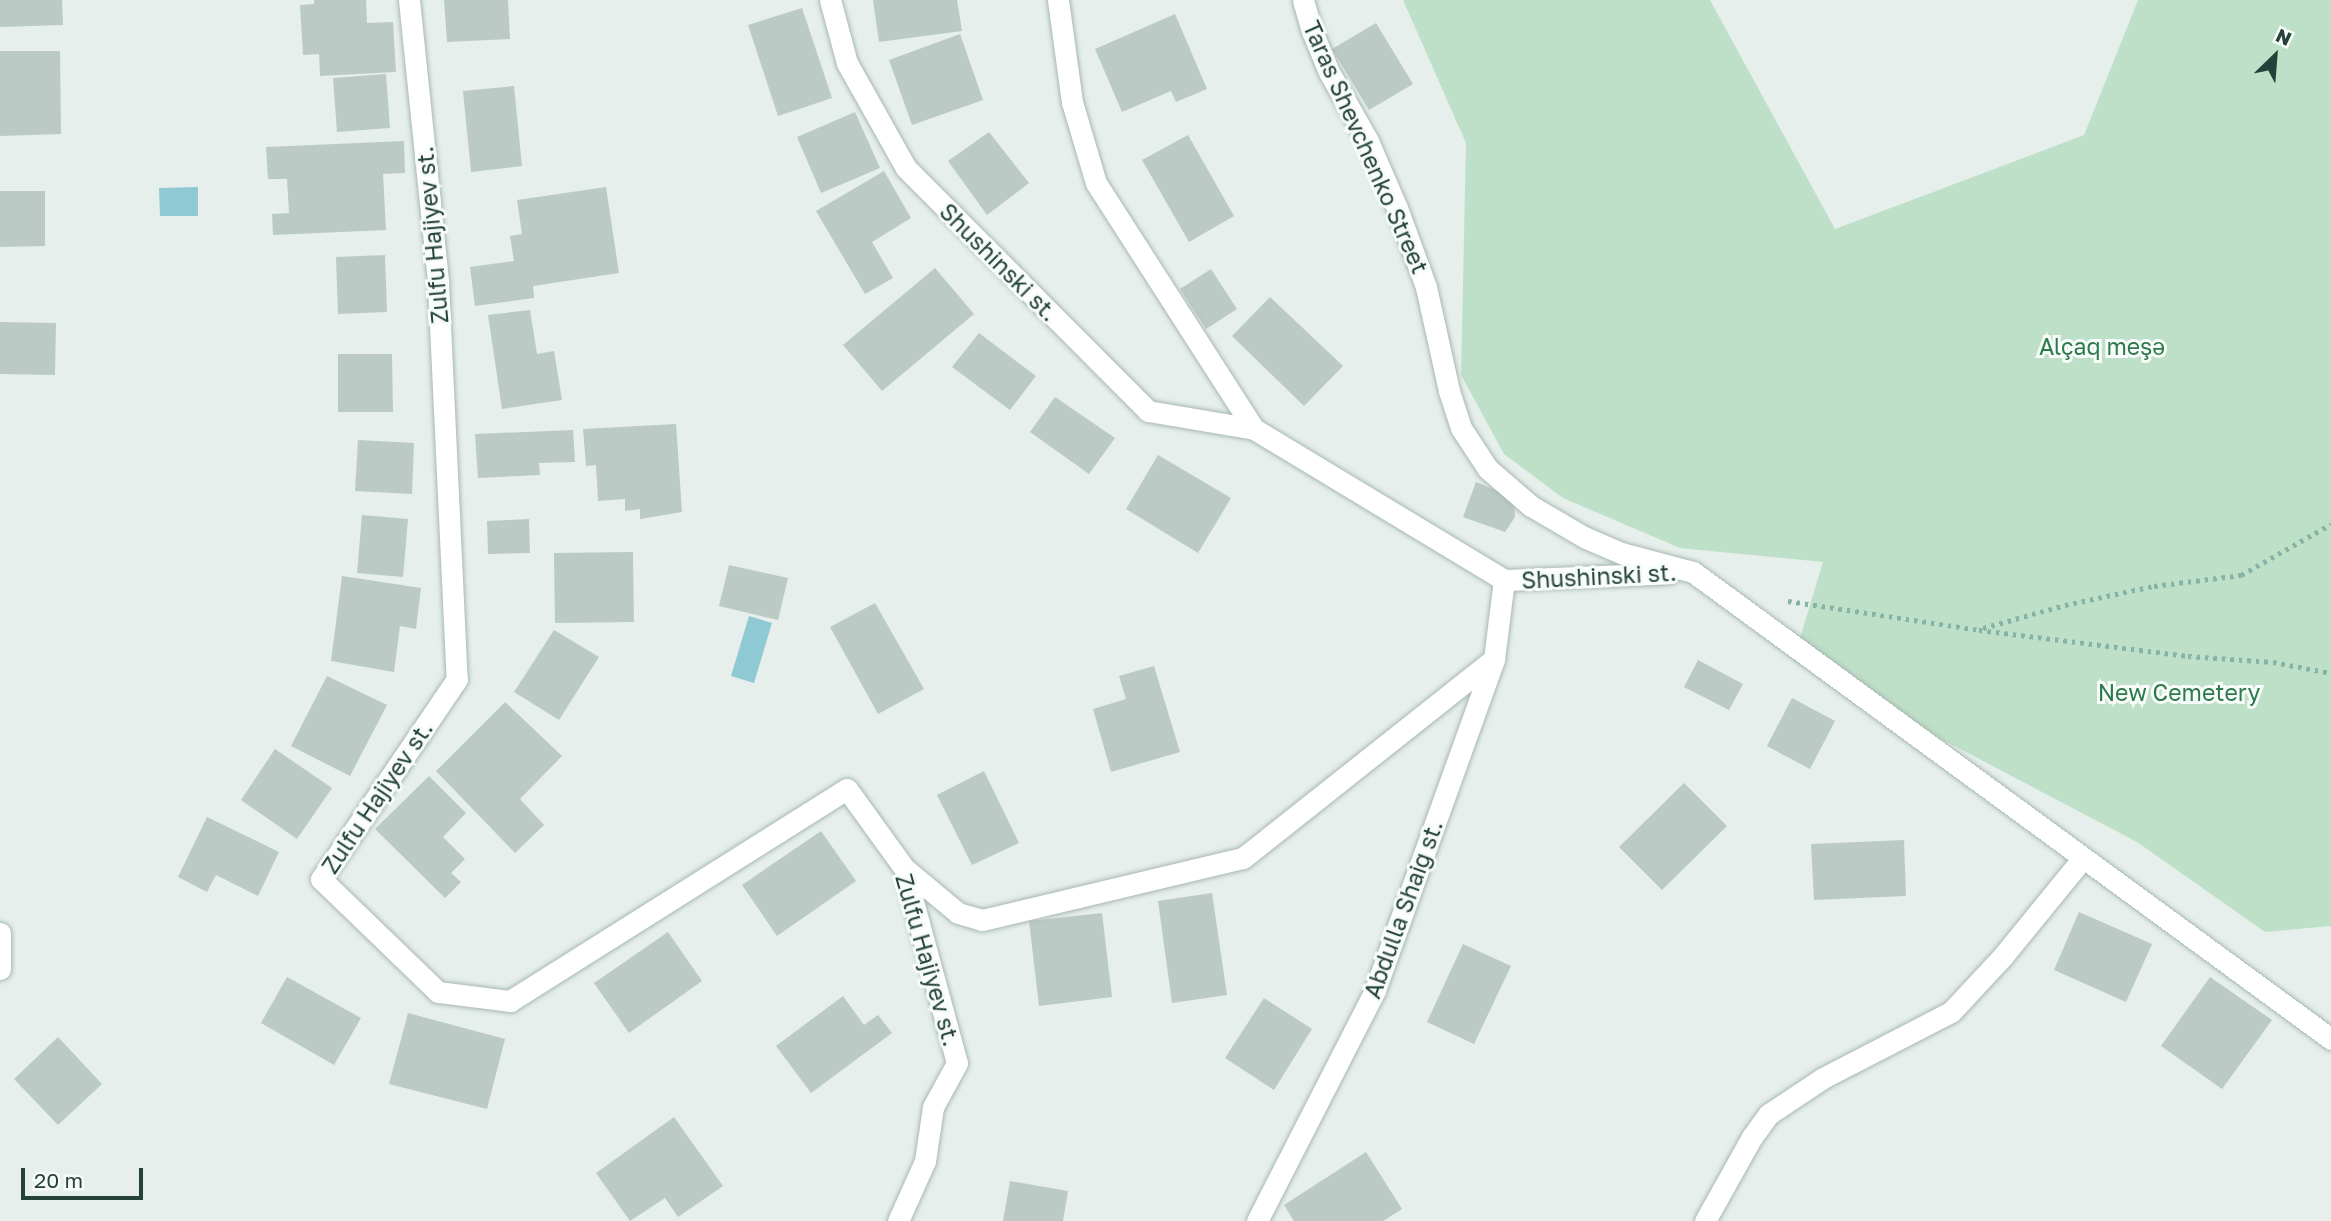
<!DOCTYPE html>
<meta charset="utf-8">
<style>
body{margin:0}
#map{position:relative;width:2331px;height:1221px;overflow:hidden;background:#e6efeb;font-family:"Golos Text",sans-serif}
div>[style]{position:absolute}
.green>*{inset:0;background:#bfe0c8}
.water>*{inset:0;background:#8ec9d4}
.building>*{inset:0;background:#bbcac4}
.path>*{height:4.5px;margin-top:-2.25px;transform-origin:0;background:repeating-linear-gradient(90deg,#86b3a5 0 3.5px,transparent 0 8.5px)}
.roads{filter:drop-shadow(0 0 2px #a8b8b2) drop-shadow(0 0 2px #a8b8b2)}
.minor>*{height:21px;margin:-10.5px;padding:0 10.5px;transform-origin:10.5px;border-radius:10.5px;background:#fff}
span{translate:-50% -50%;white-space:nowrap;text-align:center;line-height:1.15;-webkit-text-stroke:6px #f7fbf9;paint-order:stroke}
.street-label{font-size:23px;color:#24423a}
.park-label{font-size:23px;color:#2d7a4b}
.north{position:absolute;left:2240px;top:21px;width:70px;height:70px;-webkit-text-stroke:5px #f7fbf9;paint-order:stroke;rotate:25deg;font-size:19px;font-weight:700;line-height:28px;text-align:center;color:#24423a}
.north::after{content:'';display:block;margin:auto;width:24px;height:32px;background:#24423a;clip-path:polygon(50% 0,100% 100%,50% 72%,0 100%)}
.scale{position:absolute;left:21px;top:1168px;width:122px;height:32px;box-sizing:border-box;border:4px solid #24423a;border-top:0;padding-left:9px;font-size:21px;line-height:24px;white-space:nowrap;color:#24423a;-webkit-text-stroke:5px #f7fbf9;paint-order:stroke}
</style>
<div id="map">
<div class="green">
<i style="clip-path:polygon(1403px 0,1710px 0,1835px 229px,2084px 135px,2138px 0,2331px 0,2331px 926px,2265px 932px,2137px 842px,1793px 661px,1823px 562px,1680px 548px,1563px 498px,1504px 454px,1461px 375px,1466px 143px)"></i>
</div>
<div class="water">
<i style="clip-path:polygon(198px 187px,198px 216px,160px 216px,159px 188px)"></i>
<i style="clip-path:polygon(749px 616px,772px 623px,754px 683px,731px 676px)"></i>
</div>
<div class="building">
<i style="clip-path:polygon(0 0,62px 0,63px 25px,0 27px)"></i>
<i style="clip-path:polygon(314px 0,366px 0,367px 23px,393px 22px,396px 72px,320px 76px,319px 54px,303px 55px,300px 5px,314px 4px)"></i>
<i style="clip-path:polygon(444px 0,508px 0,510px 39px,447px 42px)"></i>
<i style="clip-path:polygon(873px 0,957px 0,962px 31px,879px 42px)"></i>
<i style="clip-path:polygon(802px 8px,832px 98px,778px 116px,748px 25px)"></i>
<i style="clip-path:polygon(1175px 14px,1207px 89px,1176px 102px,1171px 91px,1122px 112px,1095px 49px)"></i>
<i style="clip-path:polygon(1376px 23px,1413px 84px,1369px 110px,1332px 49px)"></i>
<i style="clip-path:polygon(960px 34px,983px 100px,912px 125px,889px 60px)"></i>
<i style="clip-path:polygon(0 51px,60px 51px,61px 134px,0 136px)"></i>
<i style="clip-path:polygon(386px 74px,390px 128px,337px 132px,333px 78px)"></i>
<i style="clip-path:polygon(514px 86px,522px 166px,471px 172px,463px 91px)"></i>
<i style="clip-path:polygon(855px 112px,880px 168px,821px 193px,797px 137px)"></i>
<i style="clip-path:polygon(989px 132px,1029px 183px,987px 215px,948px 161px)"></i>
<i style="clip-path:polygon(1188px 135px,1234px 216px,1189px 242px,1142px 160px)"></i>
<i style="clip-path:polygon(404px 141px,405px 173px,383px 174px,386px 230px,273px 235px,272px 214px,289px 213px,287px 179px,268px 179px,266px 147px)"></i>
<i style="clip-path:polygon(884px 171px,911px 218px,872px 242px,893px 278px,865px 294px,816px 211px)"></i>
<i style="clip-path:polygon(606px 187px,619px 273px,533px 286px,534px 298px,475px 306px,470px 267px,514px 261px,510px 236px,522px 234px,517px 200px)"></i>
<i style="clip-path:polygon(0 191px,45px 191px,45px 246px,0 247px)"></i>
<i style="clip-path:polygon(385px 255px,387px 312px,338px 314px,336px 257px)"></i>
<i style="clip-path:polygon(935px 268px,974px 314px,882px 391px,843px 345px)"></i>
<i style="clip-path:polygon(1211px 269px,1237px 309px,1206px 329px,1180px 289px)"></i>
<i style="clip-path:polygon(1270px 297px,1343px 366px,1304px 406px,1232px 336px)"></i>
<i style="clip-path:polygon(530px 310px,537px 354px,554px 351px,562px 400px,502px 409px,488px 315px)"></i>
<i style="clip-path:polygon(0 322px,56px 323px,55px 375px,0 374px)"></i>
<i style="clip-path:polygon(979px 333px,1036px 376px,1010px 410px,952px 367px)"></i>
<i style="clip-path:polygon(338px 354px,392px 354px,393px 412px,338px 412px)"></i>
<i style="clip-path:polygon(1055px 397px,1115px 438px,1089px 474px,1030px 432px)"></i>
<i style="clip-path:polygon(676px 424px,682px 512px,640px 519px,640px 509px,625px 511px,625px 499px,598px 501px,596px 465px,586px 466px,583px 429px)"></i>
<i style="clip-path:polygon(573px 430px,575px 462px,539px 463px,540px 475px,478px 478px,475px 434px)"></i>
<i style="clip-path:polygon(358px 440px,414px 443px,412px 494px,355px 491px)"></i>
<i style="clip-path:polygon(1158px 455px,1231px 498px,1198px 553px,1126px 509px)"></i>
<i style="clip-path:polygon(1476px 482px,1514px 498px,1515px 517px,1505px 532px,1463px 517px)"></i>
<i style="clip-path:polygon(362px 515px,408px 519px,403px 577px,357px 573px)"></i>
<i style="clip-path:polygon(529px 519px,530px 553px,488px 554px,487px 521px)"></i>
<i style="clip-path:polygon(633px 552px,634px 622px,555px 623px,554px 553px)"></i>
<i style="clip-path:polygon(729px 565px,788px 578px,778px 620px,719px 606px)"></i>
<i style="clip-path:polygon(342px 576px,421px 588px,416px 629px,400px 626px,394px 672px,331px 661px)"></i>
<i style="clip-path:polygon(875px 603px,924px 689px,878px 714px,830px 627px)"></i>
<i style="clip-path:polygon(554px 630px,599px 657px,559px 720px,514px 692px)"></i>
<i style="clip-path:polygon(1698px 660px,1743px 684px,1729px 710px,1684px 687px)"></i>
<i style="clip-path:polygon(1154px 666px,1180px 752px,1111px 772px,1093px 709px,1126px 699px,1119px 676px)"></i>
<i style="clip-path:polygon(327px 676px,387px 705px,350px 776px,291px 746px)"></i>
<i style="clip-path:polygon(1792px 698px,1835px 721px,1810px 769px,1767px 746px)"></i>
<i style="clip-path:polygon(505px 702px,562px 756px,520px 799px,544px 825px,515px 853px,436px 771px)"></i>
<i style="clip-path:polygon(275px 749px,332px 788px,297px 839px,241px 800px)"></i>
<i style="clip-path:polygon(984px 771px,1019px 843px,972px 865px,937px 795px)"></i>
<i style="clip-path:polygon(429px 776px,466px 813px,443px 837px,465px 859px,451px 873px,461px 882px,445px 898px,375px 829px)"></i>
<i style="clip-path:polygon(1684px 783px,1727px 826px,1662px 890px,1619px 847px)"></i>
<i style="clip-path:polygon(207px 817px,279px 852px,258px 896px,216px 875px,207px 892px,178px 877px)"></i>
<i style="clip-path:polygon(821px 831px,856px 881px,777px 936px,742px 885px)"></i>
<i style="clip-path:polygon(1904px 840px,1906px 896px,1814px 900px,1811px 844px)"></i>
<i style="clip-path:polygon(1212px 893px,1227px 995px,1172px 1003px,1158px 901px)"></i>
<i style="clip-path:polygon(2079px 912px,2152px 944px,2126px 1002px,2054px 970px)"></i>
<i style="clip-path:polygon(1102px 913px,1112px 997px,1039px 1006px,1029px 921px)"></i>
<i style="clip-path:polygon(668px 932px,702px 981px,629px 1033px,594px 983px)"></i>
<i style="clip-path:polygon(1463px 944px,1511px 966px,1474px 1044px,1427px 1022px)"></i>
<i style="clip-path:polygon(287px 977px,361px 1018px,334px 1065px,261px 1023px)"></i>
<i style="clip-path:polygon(2210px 977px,2272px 1020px,2222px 1089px,2161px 1046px)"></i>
<i style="clip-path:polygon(843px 996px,864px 1025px,878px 1015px,892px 1033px,811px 1093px,776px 1046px)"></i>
<i style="clip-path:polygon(1264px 998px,1312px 1029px,1274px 1090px,1225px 1058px)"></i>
<i style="clip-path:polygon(408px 1013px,505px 1039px,487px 1109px,389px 1084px)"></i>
<i style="clip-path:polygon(58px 1037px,102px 1084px,58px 1125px,14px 1079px)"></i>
<i style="clip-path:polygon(674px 1117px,723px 1186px,678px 1217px,665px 1198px,630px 1221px,596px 1173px)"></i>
<i style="clip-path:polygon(1366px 1152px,1402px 1209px,1383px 1221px,1294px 1221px,1284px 1205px)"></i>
<i style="clip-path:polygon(1010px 1181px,1068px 1191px,1063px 1221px,1003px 1221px)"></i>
</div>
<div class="path">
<i style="left:1788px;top:601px;width:193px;rotate:8.6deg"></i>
<i style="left:1979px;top:630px;width:211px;rotate:7.1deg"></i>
<i style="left:2188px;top:656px;width:85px;rotate:4deg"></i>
<i style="left:2273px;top:662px;width:59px;rotate:10.7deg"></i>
<i style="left:1983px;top:628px;width:85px;rotate:-15.7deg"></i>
<i style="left:2065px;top:605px;width:91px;rotate:-12.1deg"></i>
<i style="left:2154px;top:586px;width:88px;rotate:-7.2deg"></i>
<i style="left:2241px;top:575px;width:103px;rotate:-29.5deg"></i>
</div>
<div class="roads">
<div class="minor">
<i style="left:409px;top:0;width:284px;rotate:84.1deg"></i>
<i style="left:438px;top:283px;width:396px;rotate:87.3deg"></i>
<i style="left:457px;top:679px;width:242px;rotate:124.2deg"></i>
<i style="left:321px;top:879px;width:163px;rotate:44deg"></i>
<i style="left:438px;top:992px;width:73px;rotate:7.1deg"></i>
<i style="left:510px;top:1001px;width:398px;rotate:-32.2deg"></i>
<i style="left:847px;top:789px;width:97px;rotate:54.2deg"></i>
<i style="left:904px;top:868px;width:202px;rotate:74.8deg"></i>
<i style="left:957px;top:1063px;width:50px;rotate:118.6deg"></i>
<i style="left:933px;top:1107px;width:55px;rotate:98.4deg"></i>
<i style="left:925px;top:1161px;width:66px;rotate:114.2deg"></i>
<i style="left:830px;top:0;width:65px;rotate:74.9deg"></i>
<i style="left:847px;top:63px;width:120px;rotate:60.7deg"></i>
<i style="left:906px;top:168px;width:343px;rotate:45.1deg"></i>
<i style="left:1148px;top:411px;width:108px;rotate:9.6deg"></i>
<i style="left:1254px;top:429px;width:292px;rotate:31.1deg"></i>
<i style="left:1504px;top:580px;width:165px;rotate:-2.4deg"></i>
<i style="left:1058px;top:0;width:103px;rotate:82.2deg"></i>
<i style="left:1072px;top:102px;width:84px;rotate:73.5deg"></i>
<i style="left:1096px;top:183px;width:292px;rotate:57.3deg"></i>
<i style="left:1303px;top:0;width:32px;rotate:74deg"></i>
<i style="left:1312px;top:31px;width:44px;rotate:67.5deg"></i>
<i style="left:1329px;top:72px;width:79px;rotate:60.5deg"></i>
<i style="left:1368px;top:141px;width:73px;rotate:66.6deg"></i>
<i style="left:1397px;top:208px;width:84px;rotate:69.8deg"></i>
<i style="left:1426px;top:287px;width:107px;rotate:77.5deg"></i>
<i style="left:1449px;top:391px;width:39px;rotate:72deg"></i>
<i style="left:1461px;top:428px;width:49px;rotate:56.6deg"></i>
<i style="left:1488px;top:469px;width:57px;rotate:40.7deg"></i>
<i style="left:1531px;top:506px;width:61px;rotate:30.3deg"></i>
<i style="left:1584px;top:537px;width:40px;rotate:23.4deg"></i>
<i style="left:1621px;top:553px;width:74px;rotate:14.8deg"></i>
<i style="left:1693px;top:572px;width:791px;rotate:36.2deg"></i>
<i style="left:904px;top:868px;width:70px;rotate:39.8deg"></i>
<i style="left:958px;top:913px;width:25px;rotate:16deg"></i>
<i style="left:982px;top:920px;width:268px;rotate:-13.4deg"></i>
<i style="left:1243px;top:858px;width:320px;rotate:-38.4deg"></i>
<i style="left:0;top:933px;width:36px;rotate:90deg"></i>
<i style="left:1257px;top:1221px;width:259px;rotate:-62.9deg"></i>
<i style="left:1375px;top:990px;width:352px;rotate:-70.2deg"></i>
<i style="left:1494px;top:659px;width:80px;rotate:-82.8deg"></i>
<i style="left:1705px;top:1221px;width:96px;rotate:-60.8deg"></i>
<i style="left:1752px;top:1137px;width:29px;rotate:-54deg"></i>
<i style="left:1769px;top:1114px;width:65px;rotate:-33.7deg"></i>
<i style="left:1823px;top:1078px;width:144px;rotate:-27.3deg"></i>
<i style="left:1951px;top:1012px;width:76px;rotate:-47.1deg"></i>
<i style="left:2003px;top:956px;width:125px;rotate:-50.8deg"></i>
</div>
</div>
<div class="street-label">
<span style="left:1366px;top:147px;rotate:66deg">Taras Shevchenko Street</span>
<span style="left:432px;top:235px;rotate:-95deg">Zulfu Hajiyev st.</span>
<span style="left:999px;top:262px;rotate:45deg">Shushinski st.</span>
<span style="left:1599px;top:576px;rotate:-3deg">Shushinski st.</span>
<span style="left:377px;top:797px;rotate:-56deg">Zulfu Hajiyev st.</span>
<span style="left:1403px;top:909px;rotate:-70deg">Abdulla Shaig st.</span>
<span style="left:928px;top:960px;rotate:74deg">Zulfu Hajiyev st.</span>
</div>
<div class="park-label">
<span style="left:2102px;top:346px">Alçaq meşə</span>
<span style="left:2179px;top:692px">New Cemetery</span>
</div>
<div class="north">N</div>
<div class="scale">20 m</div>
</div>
